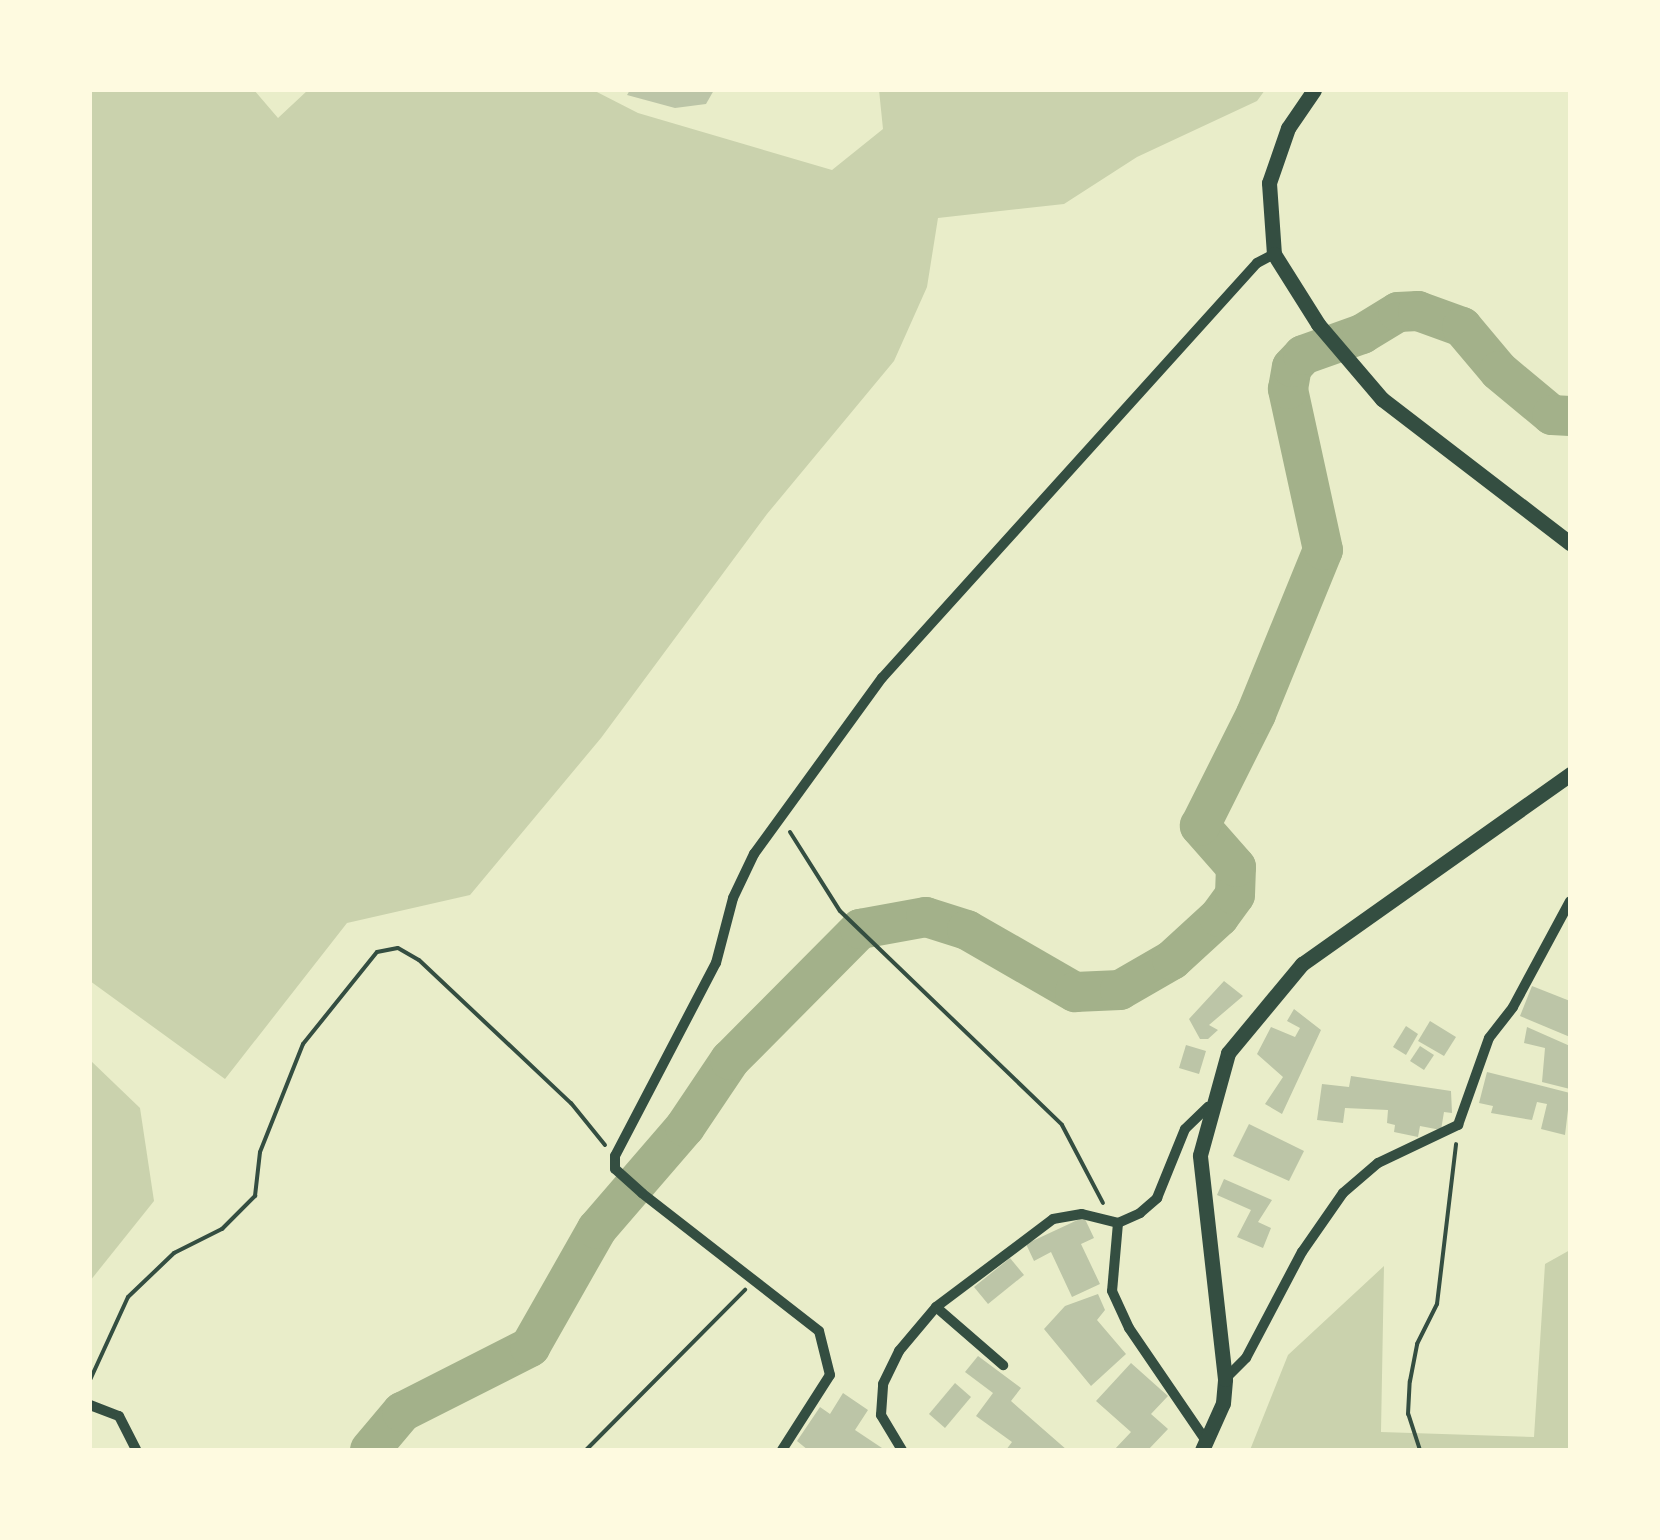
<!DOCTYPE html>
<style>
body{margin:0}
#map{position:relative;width:1660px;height:1540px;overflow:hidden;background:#e9edc9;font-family:"Work Sans",sans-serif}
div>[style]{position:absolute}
.green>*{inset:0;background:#cad2ad}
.river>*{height:40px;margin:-20px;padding:0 20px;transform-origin:20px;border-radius:20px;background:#a3b18a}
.building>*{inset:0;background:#bcc5a7}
.path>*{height:4px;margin:-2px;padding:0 2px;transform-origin:2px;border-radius:2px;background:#344e41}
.minor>*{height:10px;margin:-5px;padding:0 5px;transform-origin:5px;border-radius:5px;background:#344e41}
.secondary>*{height:15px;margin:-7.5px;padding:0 7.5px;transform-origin:7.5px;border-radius:7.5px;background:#344e41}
span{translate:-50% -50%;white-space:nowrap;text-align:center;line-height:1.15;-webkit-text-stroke:8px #fefae0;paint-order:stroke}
.frame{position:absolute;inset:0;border:92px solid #fefae0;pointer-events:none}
</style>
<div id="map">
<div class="green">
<i style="clip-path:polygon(90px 90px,254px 90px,278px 118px,308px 90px,593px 90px,638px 113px,832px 170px,883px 129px,879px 90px,1265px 90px,1257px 101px,1137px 157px,1064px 204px,938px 218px,927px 287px,894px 361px,767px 514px,601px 738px,470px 895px,347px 923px,225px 1079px,90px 981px)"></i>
<i style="clip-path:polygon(90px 1060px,140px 1108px,154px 1201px,90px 1281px)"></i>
<i style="clip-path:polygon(1570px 1250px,1570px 1450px,1250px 1450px,1288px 1355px,1384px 1266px,1381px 1432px,1534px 1437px,1545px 1264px)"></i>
</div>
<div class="river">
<i style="left:370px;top:1450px;width:50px;rotate:-49.9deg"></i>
<i style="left:402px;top:1412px;width:144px;rotate:-26.9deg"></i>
<i style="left:530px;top:1347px;width:136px;rotate:-60.4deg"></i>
<i style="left:597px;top:1229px;width:135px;rotate:-49.2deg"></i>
<i style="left:685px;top:1127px;width:81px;rotate:-56.1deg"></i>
<i style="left:730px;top:1060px;width:185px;rotate:-45.2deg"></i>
<i style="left:860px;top:929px;width:67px;rotate:-10.3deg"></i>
<i style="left:926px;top:917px;width:43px;rotate:17.6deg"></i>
<i style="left:967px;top:930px;width:125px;rotate:29.9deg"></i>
<i style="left:1075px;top:992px;width:45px;rotate:-2.5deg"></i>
<i style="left:1120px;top:990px;width:60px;rotate:-30deg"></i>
<i style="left:1172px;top:960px;width:64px;rotate:-42.5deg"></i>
<i style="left:1219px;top:917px;width:27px;rotate:-54deg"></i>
<i style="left:1235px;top:895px;width:28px;rotate:-88deg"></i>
<i style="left:1236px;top:867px;width:55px;rotate:-131.3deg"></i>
<i style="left:1200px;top:826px;width:125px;rotate:-63.4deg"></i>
<i style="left:1256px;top:714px;width:177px;rotate:-67.8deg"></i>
<i style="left:1323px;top:550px;width:165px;rotate:-102.3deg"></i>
<i style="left:1288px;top:389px;width:22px;rotate:-80deg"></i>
<i style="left:1292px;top:367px;width:16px;rotate:-47deg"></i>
<i style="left:1303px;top:355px;width:63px;rotate:-19.6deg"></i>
<i style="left:1362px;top:334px;width:42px;rotate:-31.4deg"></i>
<i style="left:1398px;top:312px;width:20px;rotate:-3deg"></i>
<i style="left:1418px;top:311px;width:47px;rotate:20deg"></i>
<i style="left:1462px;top:327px;width:57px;rotate:49.9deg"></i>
<i style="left:1499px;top:371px;width:69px;rotate:39.7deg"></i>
<i style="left:1552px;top:415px;width:18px;rotate:3deg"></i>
</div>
<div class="building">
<i style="clip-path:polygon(630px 90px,714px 90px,706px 104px,675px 108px,627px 95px)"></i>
<i style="clip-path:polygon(1224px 981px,1243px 996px,1209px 1025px,1218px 1030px,1208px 1039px,1200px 1039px,1189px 1019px)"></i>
<i style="clip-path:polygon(1532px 986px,1570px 1001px,1570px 1037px,1520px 1016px)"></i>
<i style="clip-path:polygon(1294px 1009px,1321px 1030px,1282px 1114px,1265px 1104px,1283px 1077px,1257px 1054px,1271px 1027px,1295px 1037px,1300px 1028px,1287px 1021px)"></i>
<i style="clip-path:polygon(1430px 1021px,1456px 1037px,1444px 1056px,1418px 1041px)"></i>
<i style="clip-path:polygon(1406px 1026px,1418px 1034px,1406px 1055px,1393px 1047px)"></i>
<i style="clip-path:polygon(1527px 1027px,1570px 1046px,1570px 1089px,1542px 1082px,1545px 1048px,1524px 1043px)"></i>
<i style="clip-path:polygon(1186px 1045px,1206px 1051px,1199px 1074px,1179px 1068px)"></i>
<i style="clip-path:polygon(1420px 1046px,1434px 1055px,1424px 1070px,1410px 1061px)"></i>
<i style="clip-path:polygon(1487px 1072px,1570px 1093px,1565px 1135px,1541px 1129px,1547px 1104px,1537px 1102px,1532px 1120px,1491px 1113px,1493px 1106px,1479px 1103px)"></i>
<i style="clip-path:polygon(1351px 1076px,1451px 1091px,1452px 1113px,1444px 1112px,1441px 1130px,1420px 1126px,1418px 1137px,1394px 1132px,1395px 1125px,1387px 1123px,1388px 1110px,1345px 1108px,1343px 1123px,1317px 1120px,1322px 1084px,1349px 1087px)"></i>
<i style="clip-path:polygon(1249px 1124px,1304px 1151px,1289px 1181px,1233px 1156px)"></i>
<i style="clip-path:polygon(1224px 1179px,1272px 1200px,1258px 1222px,1271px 1228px,1263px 1248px,1237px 1237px,1251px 1210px,1217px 1195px)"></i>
<i style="clip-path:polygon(1084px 1217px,1094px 1238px,1081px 1244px,1100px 1284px,1072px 1297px,1051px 1252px,1034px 1261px,1026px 1244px)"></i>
<i style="clip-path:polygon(1010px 1258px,1024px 1275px,988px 1304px,974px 1287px)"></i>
<i style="clip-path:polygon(1098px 1294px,1105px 1310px,1097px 1320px,1126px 1354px,1091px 1386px,1044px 1329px,1065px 1306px)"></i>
<i style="clip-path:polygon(978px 1356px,1021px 1388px,1011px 1401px,1067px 1450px,1006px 1450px,1012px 1442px,976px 1416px,993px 1393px,965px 1372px)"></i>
<i style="clip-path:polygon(1131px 1363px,1168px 1396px,1151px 1414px,1168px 1429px,1148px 1450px,1114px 1450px,1131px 1432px,1096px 1401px)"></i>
<i style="clip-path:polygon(955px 1383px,971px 1397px,945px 1428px,929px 1414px)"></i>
<i style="clip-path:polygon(843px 1393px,868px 1410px,855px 1430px,885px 1450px,808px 1450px,797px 1441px,820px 1407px,830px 1414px)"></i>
</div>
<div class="path">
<i style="left:790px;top:832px;width:93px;rotate:57.7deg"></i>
<i style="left:840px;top:911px;width:308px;rotate:43.9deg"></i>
<i style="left:1062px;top:1125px;width:88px;rotate:62.3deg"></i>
<i style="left:90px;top:1380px;width:91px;rotate:-65.4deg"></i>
<i style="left:128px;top:1297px;width:64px;rotate:-43.7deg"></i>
<i style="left:174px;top:1253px;width:54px;rotate:-26.6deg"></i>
<i style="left:222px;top:1229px;width:47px;rotate:-45deg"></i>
<i style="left:255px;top:1196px;width:44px;rotate:-83.5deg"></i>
<i style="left:260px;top:1152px;width:116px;rotate:-68.3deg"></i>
<i style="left:303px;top:1044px;width:118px;rotate:-51.2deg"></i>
<i style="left:377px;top:952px;width:21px;rotate:-11deg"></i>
<i style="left:398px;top:948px;width:24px;rotate:30deg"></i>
<i style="left:419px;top:960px;width:209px;rotate:43.3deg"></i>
<i style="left:571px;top:1103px;width:54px;rotate:51deg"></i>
<i style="left:586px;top:1450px;width:226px;rotate:-45.2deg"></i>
<i style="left:1420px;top:1450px;width:38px;rotate:-108deg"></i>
<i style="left:1408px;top:1414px;width:33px;rotate:-87deg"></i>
<i style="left:1410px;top:1381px;width:38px;rotate:-79deg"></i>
<i style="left:1417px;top:1344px;width:45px;rotate:-63.4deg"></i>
<i style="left:1437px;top:1304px;width:161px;rotate:-83.2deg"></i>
</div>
<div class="minor">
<i style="left:1118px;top:1223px;width:68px;rotate:95deg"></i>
<i style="left:1112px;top:1291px;width:41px;rotate:65.3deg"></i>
<i style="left:1129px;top:1328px;width:137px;rotate:55.7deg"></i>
<i style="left:936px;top:1307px;width:89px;rotate:40.9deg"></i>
<i style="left:1225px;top:1379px;width:30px;rotate:-45deg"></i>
<i style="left:1246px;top:1358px;width:120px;rotate:-62.2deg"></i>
<i style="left:1302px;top:1252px;width:72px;rotate:-55.2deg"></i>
<i style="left:1343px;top:1193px;width:46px;rotate:-40.6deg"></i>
<i style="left:1378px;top:1163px;width:89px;rotate:-25.4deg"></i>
<i style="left:1458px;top:1125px;width:92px;rotate:-70.4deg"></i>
<i style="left:1489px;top:1038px;width:39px;rotate:-52deg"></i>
<i style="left:1513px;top:1007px;width:120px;rotate:-61.7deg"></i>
<i style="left:90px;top:1405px;width:31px;rotate:21deg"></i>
<i style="left:119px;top:1416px;width:38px;rotate:63deg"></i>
<i style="left:782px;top:1450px;width:89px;rotate:-57.4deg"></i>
<i style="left:830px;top:1375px;width:45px;rotate:-104deg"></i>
<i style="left:819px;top:1331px;width:224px;rotate:-142.1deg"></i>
<i style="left:642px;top:1193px;width:36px;rotate:-138deg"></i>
<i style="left:615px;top:1169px;width:13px;rotate:-90deg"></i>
<i style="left:615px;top:1156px;width:218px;rotate:-62.4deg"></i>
<i style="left:716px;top:963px;width:67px;rotate:-75.3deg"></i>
<i style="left:733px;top:898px;width:49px;rotate:-64.5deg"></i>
<i style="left:754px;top:854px;width:218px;rotate:-54deg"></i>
<i style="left:882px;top:678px;width:559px;rotate:-47.9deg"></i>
<i style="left:1257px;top:263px;width:19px;rotate:-28deg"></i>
<i style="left:902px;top:1450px;width:41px;rotate:-121deg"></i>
<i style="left:881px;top:1415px;width:31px;rotate:-86deg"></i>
<i style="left:883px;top:1384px;width:37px;rotate:-64deg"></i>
<i style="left:899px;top:1351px;width:57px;rotate:-49.9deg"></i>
<i style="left:936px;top:1307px;width:146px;rotate:-36.9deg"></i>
<i style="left:1053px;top:1219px;width:29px;rotate:-10deg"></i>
<i style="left:1082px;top:1214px;width:37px;rotate:14deg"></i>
<i style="left:1118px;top:1223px;width:24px;rotate:-24deg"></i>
<i style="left:1140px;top:1213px;width:23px;rotate:-41deg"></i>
<i style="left:1157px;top:1198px;width:74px;rotate:-67.9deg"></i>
<i style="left:1185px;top:1129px;width:32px;rotate:-44deg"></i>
</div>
<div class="secondary">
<i style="left:1314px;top:90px;width:46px;rotate:124.4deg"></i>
<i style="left:1288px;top:128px;width:58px;rotate:109.1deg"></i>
<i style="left:1269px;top:183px;width:71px;rotate:86deg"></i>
<i style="left:1274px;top:254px;width:83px;rotate:57.8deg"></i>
<i style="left:1318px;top:324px;width:99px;rotate:49.5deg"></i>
<i style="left:1382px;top:399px;width:237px;rotate:37.5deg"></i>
<i style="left:1202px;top:1450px;width:51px;rotate:-65.9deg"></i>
<i style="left:1223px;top:1403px;width:24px;rotate:-85deg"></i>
<i style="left:1225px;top:1379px;width:225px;rotate:-96.4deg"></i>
<i style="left:1200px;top:1155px;width:106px;rotate:-74.6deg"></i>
<i style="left:1228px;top:1053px;width:116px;rotate:-50.3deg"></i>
<i style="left:1302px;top:964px;width:329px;rotate:-35.3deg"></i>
</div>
<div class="frame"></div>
</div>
